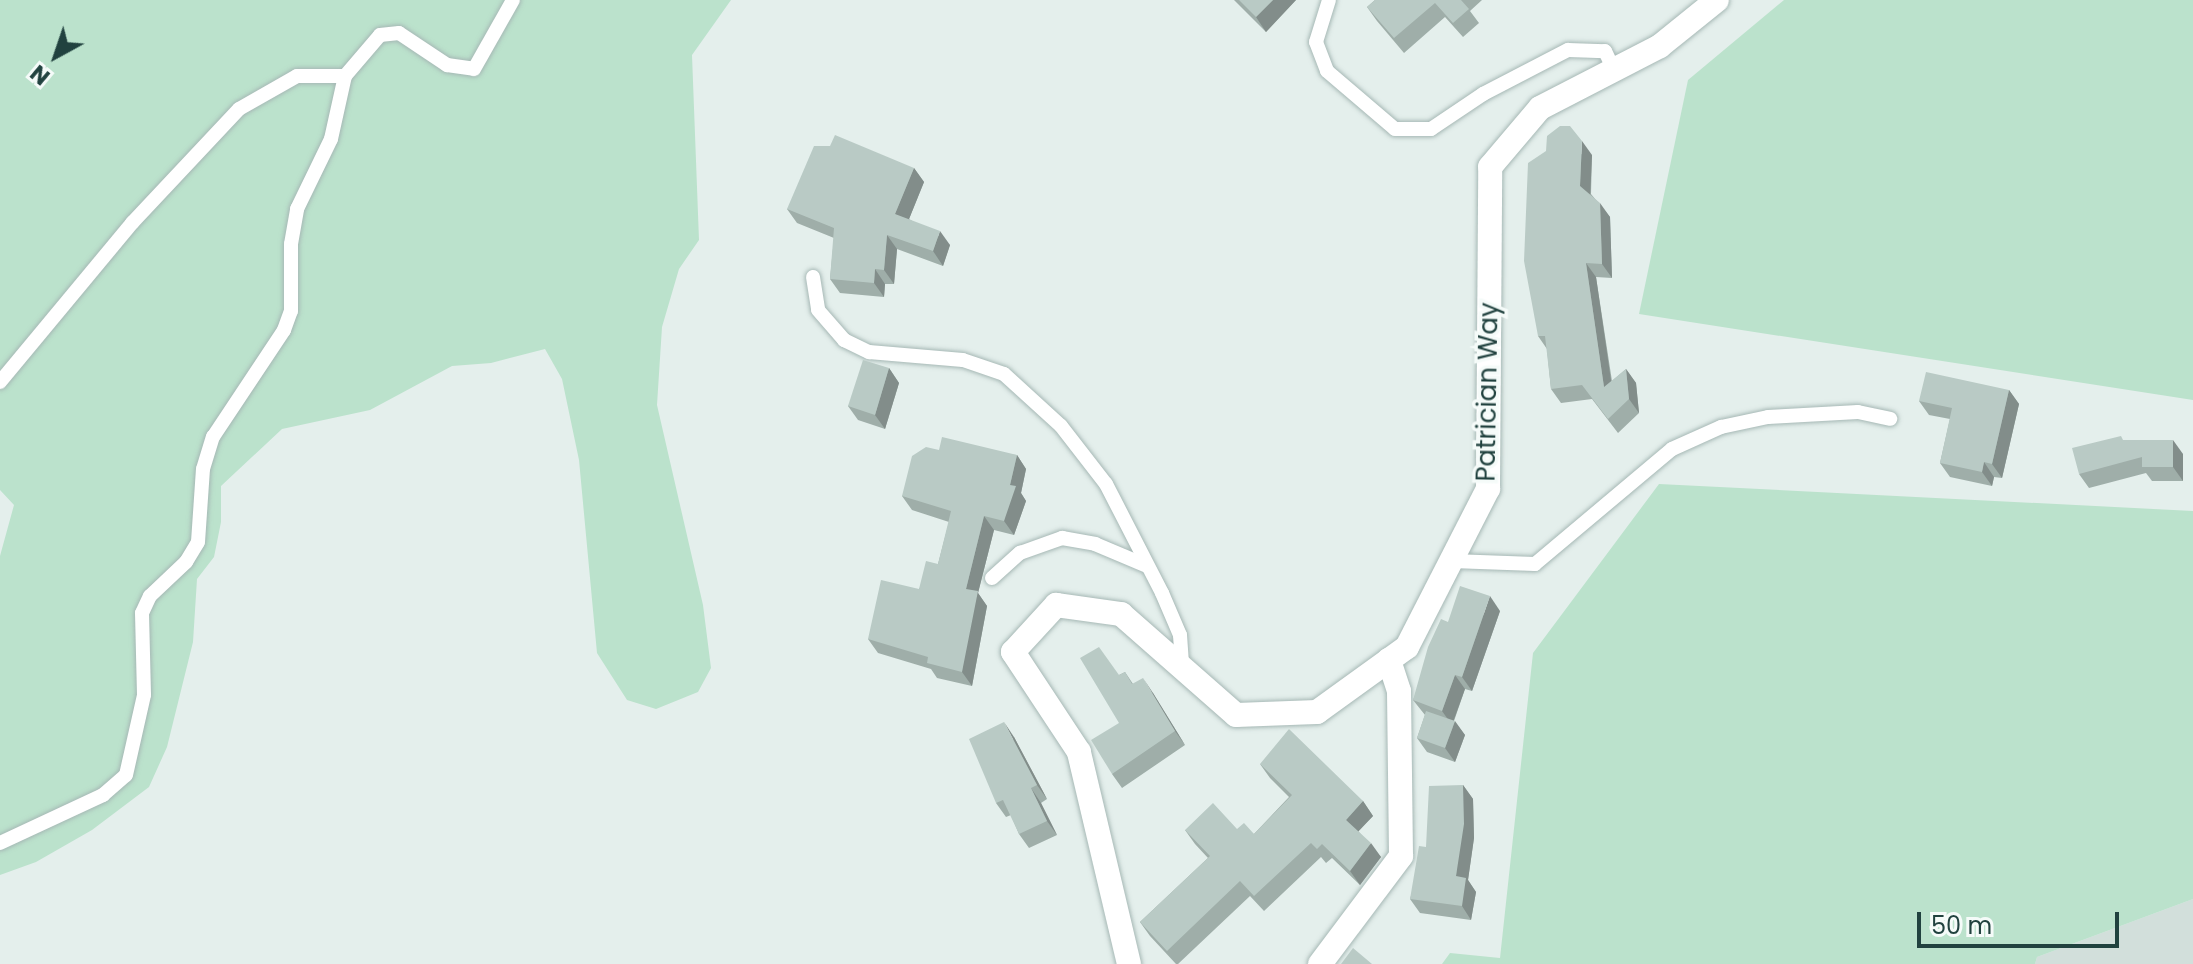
<!DOCTYPE html>
<style>
body{margin:0}
#map{position:relative;width:2193px;height:964px;overflow:hidden;background:#e4efec;font-family:Poppins,sans-serif}
div>[style]{position:absolute}
.built>*{inset:0;background:#d2dfdb}
.green>*{inset:0;background:#bbe2cc}
.roads{filter:drop-shadow(0 0 2px #a6b8b5) drop-shadow(0 0 2px #a6b8b5)}
.lane>*{height:14px;margin:-7px;padding:0 7px;transform-origin:7px;border-radius:7px;background:#fff}
.street>*{height:24px;margin:-12px;padding:0 12px;transform-origin:12px;border-radius:12px;background:#fff}
.wall>*{inset:0;background:#9faea9}
.shaded-wall>*{inset:0;background:#828d8a}
.building>*{inset:0;background:#b9cac5}
span{translate:-50% -50%;white-space:nowrap;text-align:center;line-height:1.15;-webkit-text-stroke:7px #f5fbf9;paint-order:stroke}
.street-label{font-size:26px;color:#21423f}
.north{position:absolute;left:16px;top:16px;width:80px;height:80px;-webkit-text-stroke:6px #f5fbf9;paint-order:stroke;rotate:220deg;font-size:22px;font-weight:700;line-height:32px;text-align:center;color:#21423f}
.north::after{content:'';display:block;margin:auto;width:28px;height:36px;background:#21423f;clip-path:polygon(50% 0,100% 100%,50% 72%,0 100%)}
.scale{position:absolute;left:1917px;top:912px;width:202px;height:36px;box-sizing:border-box;border:4px solid #21423f;border-top:0;padding-left:10px;font-size:24px;line-height:28px;white-space:nowrap;color:#21423f;-webkit-text-stroke:6px #f5fbf9;paint-order:stroke}
</style>
<div id="map">
<div class="built">
<i style="clip-path:polygon(2193px 899px,2193px 964px,2035px 964px,2037px 957px)"></i>
</div>
<div class="green">
<i style="clip-path:polygon(0 0,731px 0,692px 55px,699px 240px,679px 269px,662px 327px,657px 405px,703px 605px,711px 668px,698px 692px,656px 709px,627px 700px,597px 653px,579px 460px,562px 379px,545px 349px,491px 363px,452px 366px,370px 410px,282px 429px,221px 486px,221px 522px,214px 557px,197px 579px,193px 642px,167px 747px,149px 787px,92px 830px,36px 862px,0 875px,0 556px,14px 505px,0 490px)"></i>
<i style="clip-path:polygon(1784px 0,2193px 0,2193px 400px,1639px 314px,1688px 80px)"></i>
<i style="clip-path:polygon(1659px 484px,2193px 511px,2193px 899px,2037px 957px,2035px 964px,1442px 964px,1450px 953px,1500px 958px,1533px 653px)"></i>
</div>
<div class="roads">
<div class="lane">
<i style="left:1329px;top:0;width:44px;rotate:107.2deg"></i>
<i style="left:1316px;top:42px;width:31px;rotate:69deg"></i>
<i style="left:1327px;top:71px;width:89px;rotate:40.5deg"></i>
<i style="left:1395px;top:129px;width:36px"></i>
<i style="left:1431px;top:129px;width:63px;rotate:-33.9deg"></i>
<i style="left:1483px;top:94px;width:96px;rotate:-27.4deg"></i>
<i style="left:1568px;top:50px;width:37px;rotate:2deg"></i>
<i style="left:1605px;top:51px;width:21px;rotate:65deg"></i>
<i style="left:813px;top:277px;width:33px;rotate:81deg"></i>
<i style="left:818px;top:310px;width:40px;rotate:49deg"></i>
<i style="left:844px;top:340px;width:28px;rotate:26deg"></i>
<i style="left:869px;top:352px;width:94px;rotate:4.9deg"></i>
<i style="left:963px;top:360px;width:43px;rotate:18.9deg"></i>
<i style="left:1004px;top:374px;width:77px;rotate:42.4deg"></i>
<i style="left:1061px;top:426px;width:73px;rotate:52.2deg"></i>
<i style="left:1106px;top:484px;width:123px;rotate:62.8deg"></i>
<i style="left:1162px;top:593px;width:46px;rotate:66.8deg"></i>
<i style="left:1180px;top:635px;width:32px;rotate:86deg"></i>
<i style="left:0;top:382px;width:207px;rotate:-50.3deg"></i>
<i style="left:132px;top:223px;width:156px;rotate:-46.8deg"></i>
<i style="left:239px;top:109px;width:67px;rotate:-29.6deg"></i>
<i style="left:297px;top:76px;width:48px"></i>
<i style="left:1452px;top:561px;width:83px;rotate:2.1deg"></i>
<i style="left:1535px;top:564px;width:179px;rotate:-40deg"></i>
<i style="left:1672px;top:449px;width:54px;rotate:-24.2deg"></i>
<i style="left:1721px;top:427px;width:48px;rotate:-12deg"></i>
<i style="left:1768px;top:417px;width:90px;rotate:-3.2deg"></i>
<i style="left:1858px;top:412px;width:33px;rotate:12deg"></i>
<i style="left:992px;top:578px;width:38px;rotate:-42deg"></i>
<i style="left:1020px;top:553px;width:45px;rotate:-19.7deg"></i>
<i style="left:1062px;top:538px;width:34px;rotate:10deg"></i>
<i style="left:1095px;top:544px;width:56px;rotate:22.9deg"></i>
<i style="left:0;top:843px;width:114px;rotate:-25deg"></i>
<i style="left:103px;top:795px;width:30px;rotate:-41deg"></i>
<i style="left:126px;top:775px;width:82px;rotate:-77.3deg"></i>
<i style="left:144px;top:695px;width:82px;rotate:-91.4deg"></i>
<i style="left:142px;top:613px;width:19px;rotate:-65deg"></i>
<i style="left:150px;top:596px;width:50px;rotate:-43.4deg"></i>
<i style="left:186px;top:562px;width:23px;rotate:-59deg"></i>
<i style="left:198px;top:542px;width:73px;rotate:-86.1deg"></i>
<i style="left:203px;top:469px;width:34px;rotate:-73deg"></i>
<i style="left:213px;top:437px;width:128px;rotate:-56.4deg"></i>
<i style="left:284px;top:330px;width:20px;rotate:-70deg"></i>
<i style="left:291px;top:311px;width:67px;rotate:-90deg"></i>
<i style="left:291px;top:244px;width:36px;rotate:-80deg"></i>
<i style="left:297px;top:209px;width:78px;rotate:-64.1deg"></i>
<i style="left:331px;top:139px;width:65px;rotate:-77.5deg"></i>
<i style="left:345px;top:76px;width:54px;rotate:-49.5deg"></i>
<i style="left:380px;top:35px;width:19px;rotate:-6deg"></i>
<i style="left:399px;top:33px;width:58px;rotate:33.7deg"></i>
<i style="left:447px;top:65px;width:27px;rotate:8deg"></i>
<i style="left:474px;top:69px;width:79px;rotate:-60.5deg"></i>
</div>
<div class="street">
<i style="left:1129px;top:964px;width:218px;rotate:-103.3deg"></i>
<i style="left:1079px;top:752px;width:120px;rotate:-123.4deg"></i>
<i style="left:1013px;top:652px;width:64px;rotate:-47.5deg"></i>
<i style="left:1056px;top:605px;width:66px;rotate:7.9deg"></i>
<i style="left:1121px;top:614px;width:153px;rotate:41.3deg"></i>
<i style="left:1236px;top:715px;width:81px;rotate:-2.1deg"></i>
<i style="left:1317px;top:712px;width:111px;rotate:-35.8deg"></i>
<i style="left:1407px;top:647px;width:178px;rotate:-62.9deg"></i>
<i style="left:1488px;top:489px;width:322px;rotate:-89.6deg"></i>
<i style="left:1490px;top:167px;width:77px;rotate:-49.7deg"></i>
<i style="left:1540px;top:108px;width:135px;rotate:-27.3deg"></i>
<i style="left:1660px;top:46px;width:73px;rotate:-38.9deg"></i>
<i style="left:1320px;top:964px;width:135px;rotate:-53.1deg"></i>
<i style="left:1401px;top:856px;width:165px;rotate:-90.7deg"></i>
<i style="left:1399px;top:691px;width:33px;rotate:-108deg"></i>
</div>
</div>
<div class="wall">
<i style="clip-path:polygon(1234px 0,1296px 0,1266px 32px)"></i>
<i style="clip-path:polygon(1375px 0,1482px 0,1470px 11px,1479px 23px,1463px 37px,1445px 17px,1404px 53px,1377px 21px,1367px 7px)"></i>
<i style="clip-path:polygon(1546px 151px,1592px 155px,1591px 194px,1610px 217px,1612px 278px,1596px 277px,1612px 381px,1626px 369px,1636px 383px,1639px 413px,1618px 433px,1592px 399px,1561px 403px,1551px 389px,1547px 349px,1538px 336px)"></i>
<i style="clip-path:polygon(914px 168px,924px 182px,909px 219px,950px 245px,943px 266px,897px 249px,894px 284px,885px 284px,884px 297px,840px 293px,830px 279px,834px 238px,797px 223px,787px 209px)"></i>
<i style="clip-path:polygon(889px 368px,899px 383px,885px 429px,858px 420px,848px 406px)"></i>
<i style="clip-path:polygon(2009px 390px,2019px 404px,2002px 478px,1994px 477px,1992px 486px,1950px 477px,1940px 463px,1950px 419px,1929px 415px,1919px 401px)"></i>
<i style="clip-path:polygon(2124px 440px,2183px 454px,2183px 481px,2152px 481px,2146px 473px,2089px 488px,2079px 474px)"></i>
<i style="clip-path:polygon(939px 450px,1017px 455px,1026px 469px,1021px 493px,1026px 501px,1014px 535px,994px 530px,978px 593px,987px 606px,972px 686px,937px 678px,931px 669px,878px 653px,868px 639px,919px 589px,938px 564px,949px 522px,912px 510px,902px 496px)"></i>
<i style="clip-path:polygon(1500px 611px,1472px 691px,1465px 689px,1454px 721px,1465px 735px,1455px 762px,1427px 752px,1417px 738px,1425px 715px,1413px 700px,1448px 622px)"></i>
<i style="clip-path:polygon(1125px 672px,1133px 684px,1153px 693px,1185px 745px,1122px 788px,1112px 774px,1119px 723px,1119px 675px)"></i>
<i style="clip-path:polygon(1014px 737px,1047px 799px,1041px 803px,1057px 835px,1029px 848px,1019px 834px,1011px 815px,1006px 817px,996px 803px)"></i>
<i style="clip-path:polygon(1260px 764px,1363px 801px,1373px 816px,1358px 831px,1381px 857px,1360px 885px,1332px 858px,1326px 863px,1321px 857px,1264px 911px,1250px 896px,1178px 964px,1176px 964px,1150px 936px,1140px 922px,1208px 858px,1195px 844px,1185px 830px,1237px 829px,1254px 834px,1289px 797px,1270px 778px)"></i>
<i style="clip-path:polygon(1463px 785px,1473px 799px,1474px 838px,1468px 880px,1476px 892px,1471px 920px,1420px 913px,1410px 899px,1426px 847px)"></i>
</div>
<div class="shaded-wall">
<i style="clip-path:polygon(1273px 0,1296px 0,1266px 32px,1256px 17px)"></i>
<i style="clip-path:polygon(1582px 141px,1592px 155px,1590px 200px,1580px 186px)"></i>
<i style="clip-path:polygon(914px 168px,924px 182px,905px 229px,895px 214px)"></i>
<i style="clip-path:polygon(1600px 203px,1610px 217px,1612px 278px,1602px 264px)"></i>
<i style="clip-path:polygon(940px 231px,950px 245px,943px 266px,933px 251px)"></i>
<i style="clip-path:polygon(887px 235px,897px 249px,894px 284px,884px 270px)"></i>
<i style="clip-path:polygon(1586px 263px,1596px 277px,1614px 401px,1604px 387px)"></i>
<i style="clip-path:polygon(875px 269px,885px 284px,884px 297px,874px 283px)"></i>
<i style="clip-path:polygon(889px 368px,899px 383px,885px 429px,875px 415px)"></i>
<i style="clip-path:polygon(1626px 369px,1636px 383px,1639px 413px,1629px 399px)"></i>
<i style="clip-path:polygon(2009px 390px,2019px 404px,2002px 478px,1992px 464px)"></i>
<i style="clip-path:polygon(2173px 440px,2183px 454px,2183px 481px,2173px 467px)"></i>
<i style="clip-path:polygon(1017px 455px,1026px 469px,1021px 493px,1026px 501px,1014px 535px,1004px 521px,1010px 485px)"></i>
<i style="clip-path:polygon(1984px 462px,1994px 477px,1992px 486px,1982px 472px)"></i>
<i style="clip-path:polygon(984px 516px,994px 530px,978px 593px,987px 606px,972px 686px,962px 672px,966px 589px)"></i>
<i style="clip-path:polygon(1490px 596px,1500px 611px,1472px 691px,1462px 677px)"></i>
<i style="clip-path:polygon(1455px 675px,1465px 689px,1452px 725px,1442px 711px)"></i>
<i style="clip-path:polygon(1143px 678px,1153px 693px,1185px 745px,1175px 731px)"></i>
<i style="clip-path:polygon(1455px 721px,1465px 735px,1455px 762px,1445px 748px)"></i>
<i style="clip-path:polygon(1004px 722px,1014px 737px,1047px 799px,1037px 785px)"></i>
<i style="clip-path:polygon(1463px 785px,1473px 799px,1474px 838px,1468px 880px,1476px 892px,1471px 920px,1462px 906px,1456px 876px)"></i>
<i style="clip-path:polygon(1031px 788px,1041px 803px,1057px 835px,1047px 821px)"></i>
<i style="clip-path:polygon(1363px 801px,1373px 816px,1356px 834px,1346px 820px)"></i>
<i style="clip-path:polygon(1371px 843px,1381px 857px,1360px 885px,1350px 871px)"></i>
</div>
<div class="building">
<i style="clip-path:polygon(1239px 0,1273px 0,1256px 17px)"></i>
<i style="clip-path:polygon(1375px 0,1461px 0,1469px 9px,1453px 23px,1435px 3px,1394px 38px,1367px 7px)"></i>
<i style="clip-path:polygon(1560px 126px,1570px 126px,1582px 141px,1580px 186px,1600px 203px,1602px 264px,1586px 263px,1604px 387px,1626px 369px,1629px 399px,1608px 419px,1582px 385px,1551px 389px,1545px 336px,1538px 336px,1524px 261px,1528px 163px,1546px 151px,1547px 136px)"></i>
<i style="clip-path:polygon(835px 135px,914px 168px,895px 214px,940px 231px,933px 251px,887px 235px,884px 270px,875px 269px,874px 283px,830px 279px,834px 228px,787px 209px,814px 146px,830px 146px)"></i>
<i style="clip-path:polygon(863px 360px,889px 368px,875px 415px,848px 406px)"></i>
<i style="clip-path:polygon(1926px 372px,2009px 390px,1992px 464px,1984px 462px,1982px 472px,1940px 463px,1952px 408px,1919px 401px)"></i>
<i style="clip-path:polygon(2121px 436px,2123px 440px,2173px 440px,2173px 467px,2142px 467px,2142px 457px,2079px 474px,2072px 448px)"></i>
<i style="clip-path:polygon(942px 437px,1017px 455px,1010px 485px,1016px 486px,1004px 521px,984px 516px,966px 589px,978px 591px,962px 672px,927px 663px,928px 657px,868px 639px,881px 580px,919px 589px,926px 561px,938px 564px,951px 511px,902px 496px,912px 456px,926px 447px,939px 450px)"></i>
<i style="clip-path:polygon(1460px 586px,1490px 596px,1462px 677px,1455px 675px,1442px 711px,1413px 700px,1428px 647px,1441px 619px,1448px 622px)"></i>
<i style="clip-path:polygon(1099px 647px,1119px 675px,1125px 672px,1132px 684px,1143px 678px,1175px 731px,1112px 774px,1091px 740px,1119px 723px,1080px 658px)"></i>
<i style="clip-path:polygon(1426px 711px,1455px 721px,1445px 748px,1417px 738px)"></i>
<i style="clip-path:polygon(1004px 722px,1037px 785px,1031px 788px,1047px 821px,1019px 834px,1003px 800px,996px 803px,969px 739px)"></i>
<i style="clip-path:polygon(1289px 729px,1363px 801px,1346px 820px,1371px 843px,1350px 871px,1322px 844px,1317px 849px,1311px 843px,1254px 896px,1240px 881px,1167px 951px,1140px 922px,1210px 856px,1185px 830px,1213px 803px,1237px 829px,1244px 823px,1254px 834px,1292px 795px,1260px 764px)"></i>
<i style="clip-path:polygon(1463px 785px,1464px 824px,1456px 876px,1466px 878px,1462px 906px,1410px 899px,1419px 846px,1426px 847px,1429px 786px)"></i>
<i style="clip-path:polygon(1353px 948px,1372px 964px,1341px 964px)"></i>
</div>
<div class="street-label">
<span style="left:1488px;top:392px;rotate:-89deg">Patrician Way</span>
</div>
<div class="north">N</div>
<div class="scale">50 m</div>
</div>
